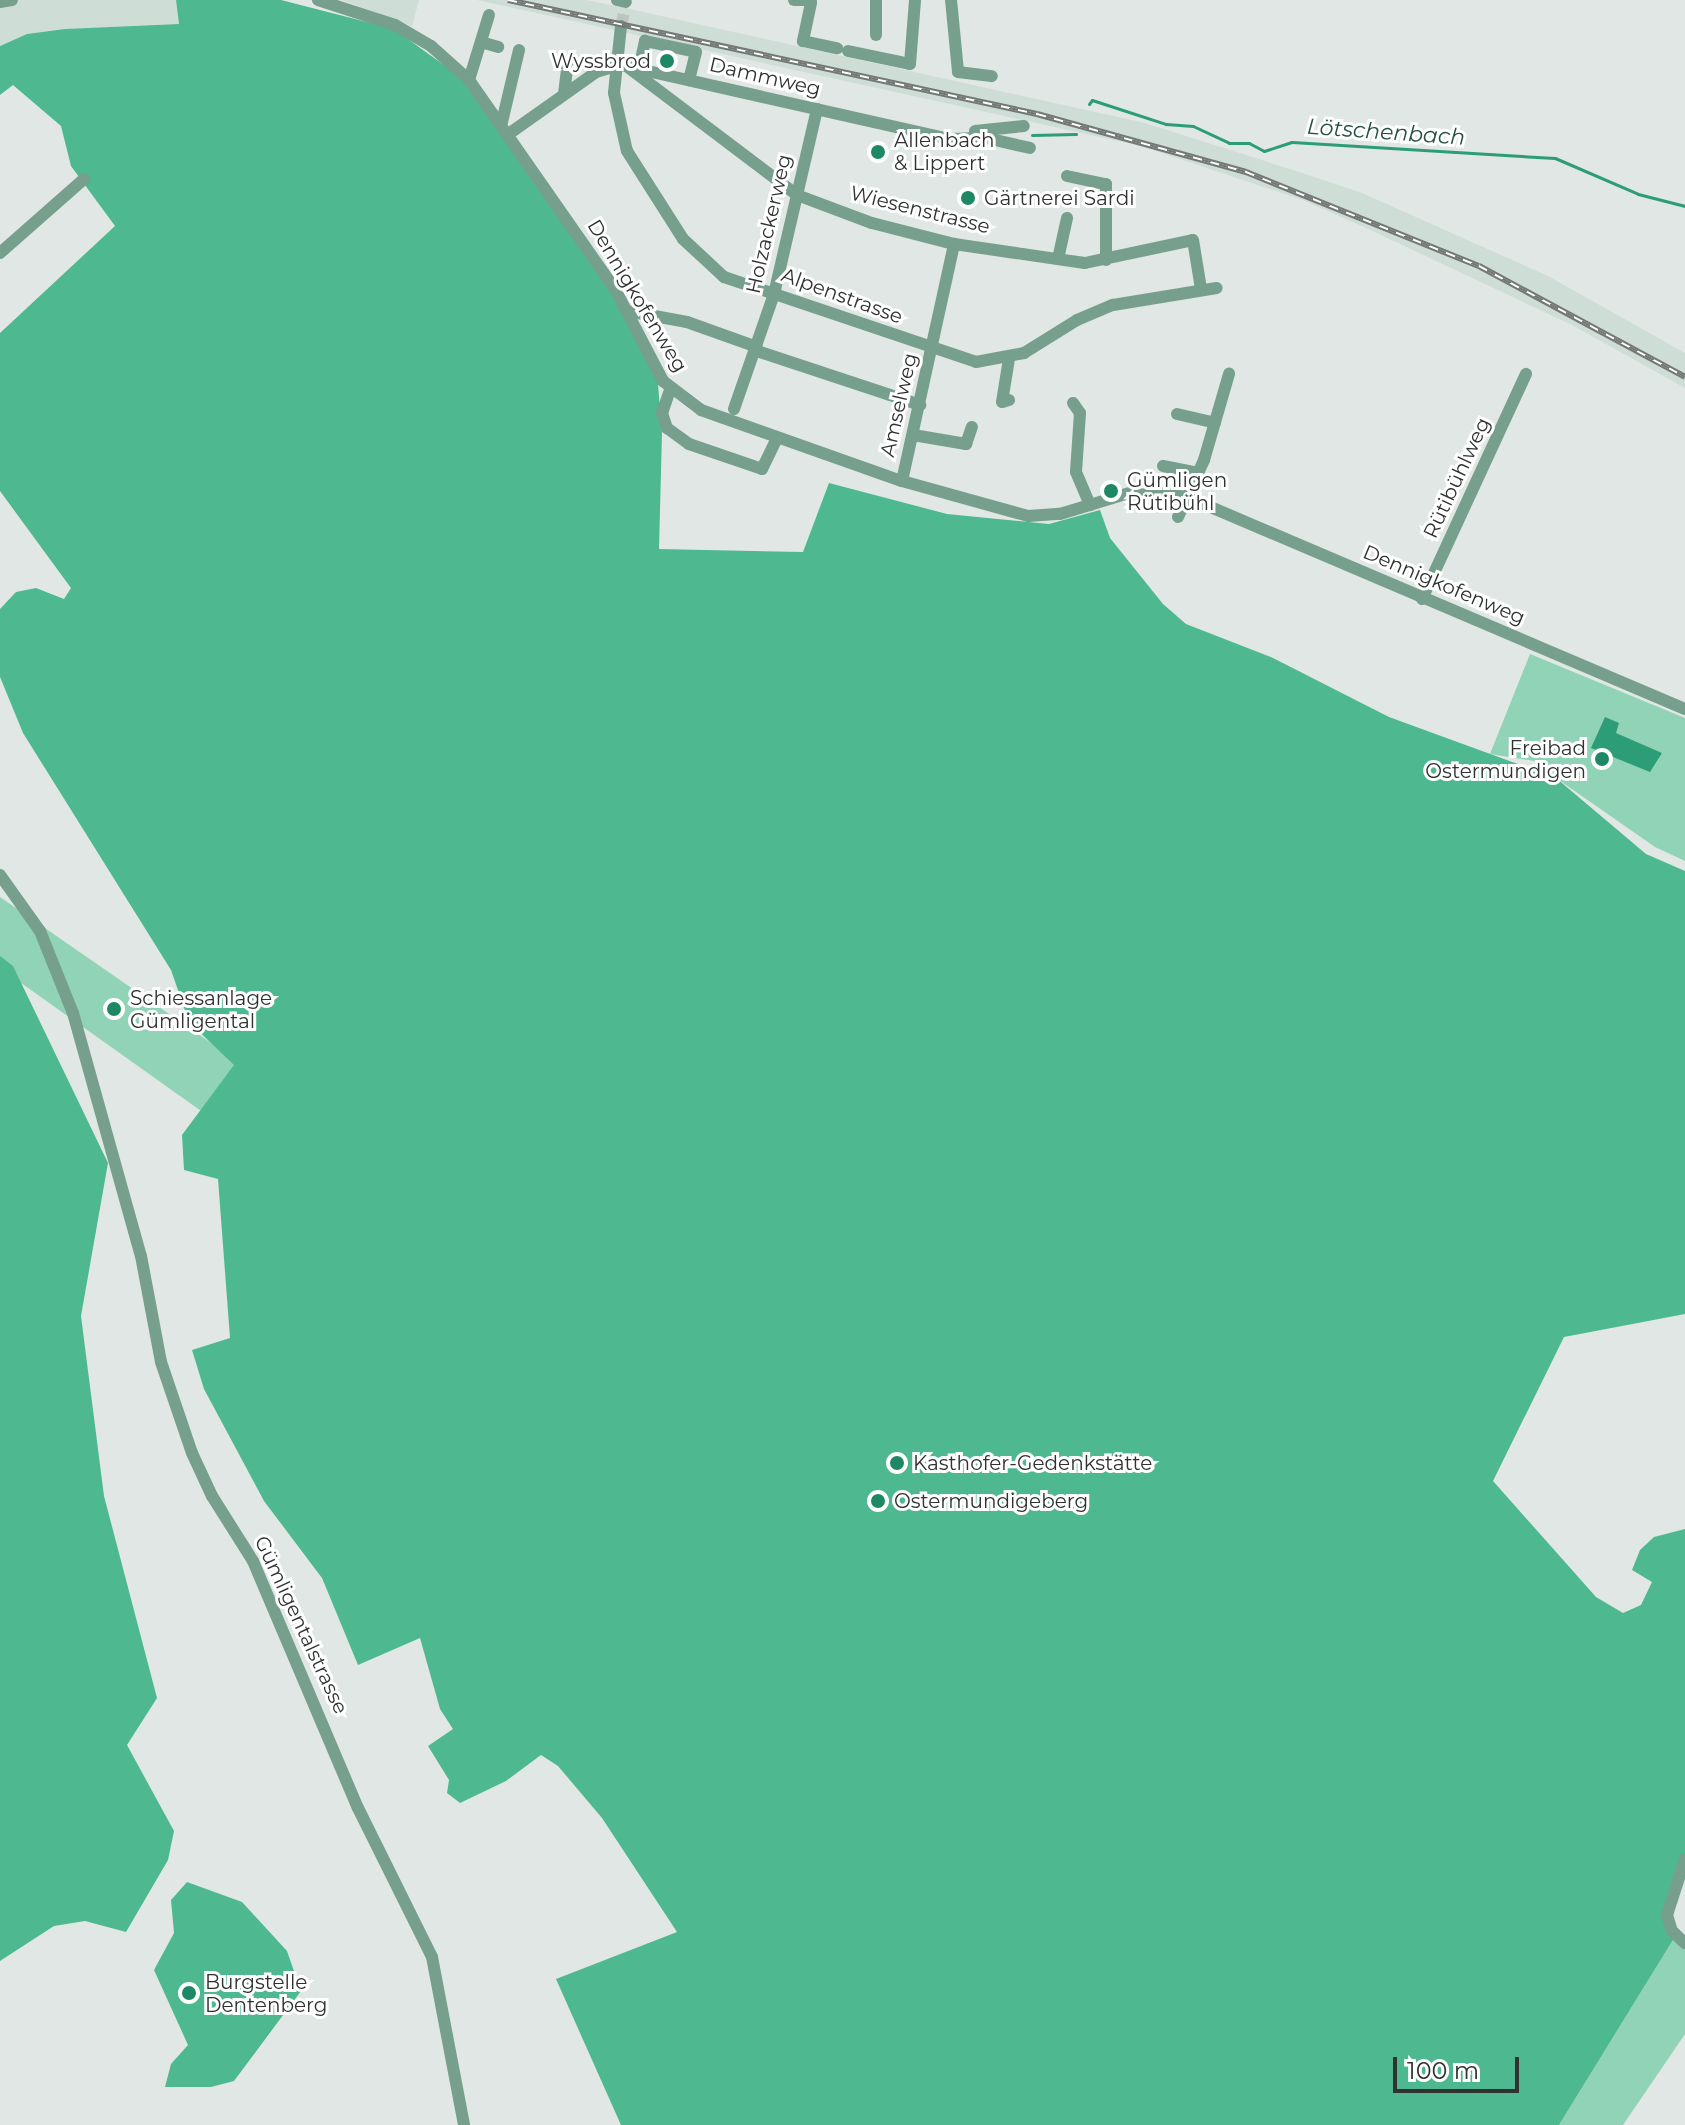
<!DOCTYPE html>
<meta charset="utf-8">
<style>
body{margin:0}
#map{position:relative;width:1685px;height:2125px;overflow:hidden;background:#e0e7e4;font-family:Montserrat,sans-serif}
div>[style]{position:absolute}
.built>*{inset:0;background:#ceddd6}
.green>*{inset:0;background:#90d3b6}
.forest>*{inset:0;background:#4eb991}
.water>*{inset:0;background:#2c9d76}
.stream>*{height:3px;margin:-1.5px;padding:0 1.5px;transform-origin:1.5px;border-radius:1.5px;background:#2c9d76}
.minor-tunnel>*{height:12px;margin-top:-6px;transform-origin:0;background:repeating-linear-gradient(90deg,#bdc3c0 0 12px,transparent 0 18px)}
.minor>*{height:12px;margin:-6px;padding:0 6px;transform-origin:6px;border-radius:6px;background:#769f8d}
.rail>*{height:6px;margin-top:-3px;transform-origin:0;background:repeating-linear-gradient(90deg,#fff 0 9px,#737775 0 18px);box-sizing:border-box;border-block:2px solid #737775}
.dots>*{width:22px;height:22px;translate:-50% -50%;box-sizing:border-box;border:4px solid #fff;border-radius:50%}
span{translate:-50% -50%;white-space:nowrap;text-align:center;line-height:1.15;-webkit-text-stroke:6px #fff;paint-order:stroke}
.poi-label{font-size:20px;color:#303231}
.right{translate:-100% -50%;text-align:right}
.left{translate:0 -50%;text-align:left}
.street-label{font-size:20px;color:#303231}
.water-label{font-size:22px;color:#255140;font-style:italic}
.scale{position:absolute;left:1393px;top:2057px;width:126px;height:36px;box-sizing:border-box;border:4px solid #303231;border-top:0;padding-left:10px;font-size:24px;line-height:28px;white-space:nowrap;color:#303231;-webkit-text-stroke:6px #fff;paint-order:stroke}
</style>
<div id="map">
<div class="built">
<i style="clip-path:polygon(12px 0,176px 0,179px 24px,65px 29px,27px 34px,0 46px,0 2px)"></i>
<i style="clip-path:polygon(342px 0,419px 0,412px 26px)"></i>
<i style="clip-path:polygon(477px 0,586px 0,625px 8px,1145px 123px,1296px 171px,1362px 193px,1548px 276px,1685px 353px,1685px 388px,1572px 325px,1364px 227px,1303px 200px,1141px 146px)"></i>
</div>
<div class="green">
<i style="clip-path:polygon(1530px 654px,1685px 718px,1685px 861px,1655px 847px,1556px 778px,1547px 763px,1490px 754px)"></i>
<i style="clip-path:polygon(0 897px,240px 1063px,204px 1113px,0 968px)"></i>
<i style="clip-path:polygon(1676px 1935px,1685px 1943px,1685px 2034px,1623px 2125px,1559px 2125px)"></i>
</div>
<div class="forest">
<i style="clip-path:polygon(176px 0,281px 0,394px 29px,477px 89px,616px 291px,657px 372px,662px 433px,659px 549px,803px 552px,829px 483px,947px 514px,1049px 524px,1100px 510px,1110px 538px,1163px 604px,1186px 624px,1273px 658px,1389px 717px,1556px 778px,1646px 854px,1685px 871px,1685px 1314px,1564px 1337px,1493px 1481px,1596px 1597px,1623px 1613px,1641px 1605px,1652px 1582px,1632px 1570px,1640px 1550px,1654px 1537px,1685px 1529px,1685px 1862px,1668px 1907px,1676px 1935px,1559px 2125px,621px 2125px,556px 1979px,677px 1932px,602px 1818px,558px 1766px,541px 1755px,506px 1781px,460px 1803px,447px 1793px,449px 1780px,428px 1746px,453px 1729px,440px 1709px,420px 1638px,358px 1665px,322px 1578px,264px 1501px,204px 1389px,192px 1350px,230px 1338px,218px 1179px,184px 1170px,182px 1135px,234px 1065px,189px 1022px,171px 970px,23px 733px,0 677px,0 609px,16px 592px,36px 588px,64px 599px,71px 588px,0 491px,0 333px,115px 226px,71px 166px,61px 126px,13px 85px,0 95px,0 46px,27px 34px,65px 29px,179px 24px)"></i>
<i style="clip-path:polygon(0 956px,13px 966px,108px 1163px,81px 1316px,104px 1496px,157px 1698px,127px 1745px,174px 1831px,168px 1860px,126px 1932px,85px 1921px,54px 1926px,0 1961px)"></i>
<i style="clip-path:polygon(187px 1882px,242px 1902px,287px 1951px,301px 1991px,234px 2081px,211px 2087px,165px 2087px,171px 2064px,188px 2045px,154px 1970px,174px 1933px,171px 1900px)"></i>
</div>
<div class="water">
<i style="clip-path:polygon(1605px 717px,1619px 723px,1616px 733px,1662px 753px,1650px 772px,1591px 748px)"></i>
</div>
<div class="stream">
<i style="left:1089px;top:104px;width:5px;rotate:-53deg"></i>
<i style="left:1092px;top:100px;width:78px;rotate:18deg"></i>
<i style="left:1166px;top:124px;width:27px;rotate:4deg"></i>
<i style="left:1193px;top:126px;width:40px;rotate:25deg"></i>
<i style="left:1229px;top:143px;width:20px"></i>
<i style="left:1249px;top:143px;width:17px;rotate:28deg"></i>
<i style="left:1264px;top:151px;width:29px;rotate:-18deg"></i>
<i style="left:1292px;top:142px;width:263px;rotate:3.5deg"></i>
<i style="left:1555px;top:158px;width:90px;rotate:23.4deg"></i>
<i style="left:1638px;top:194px;width:49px;rotate:14.3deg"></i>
<i style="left:1032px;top:135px;width:44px;rotate:-1.3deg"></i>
</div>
<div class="minor-tunnel">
<i style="left:621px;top:26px;width:18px;rotate:-77deg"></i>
</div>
<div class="minor">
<i style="left:318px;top:0;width:81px;rotate:18deg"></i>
<i style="left:395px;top:25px;width:42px;rotate:30.3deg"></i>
<i style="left:431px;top:46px;width:51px;rotate:41.8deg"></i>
<i style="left:469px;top:80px;width:257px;rotate:55.1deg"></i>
<i style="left:616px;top:291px;width:102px;rotate:62.4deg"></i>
<i style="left:663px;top:381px;width:48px;rotate:37.3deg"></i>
<i style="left:701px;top:410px;width:213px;rotate:19.5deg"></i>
<i style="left:902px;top:481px;width:131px;rotate:15.5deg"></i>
<i style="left:1028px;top:516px;width:32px;rotate:-4deg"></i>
<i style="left:1060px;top:514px;width:83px;rotate:-16.9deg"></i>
<i style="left:1139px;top:490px;width:49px;rotate:8.3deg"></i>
<i style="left:1187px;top:497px;width:541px;rotate:23.06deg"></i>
<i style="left:617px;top:0;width:9px;rotate:13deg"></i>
<i style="left:794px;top:0;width:17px"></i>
<i style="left:876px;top:0;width:35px;rotate:90deg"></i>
<i style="left:951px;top:0;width:72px;rotate:84.4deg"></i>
<i style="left:958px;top:72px;width:34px;rotate:7deg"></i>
<i style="left:0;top:2px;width:12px;rotate:-9deg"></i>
<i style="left:811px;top:3px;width:39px;rotate:102deg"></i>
<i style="left:803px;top:41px;width:35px;rotate:12deg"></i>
<i style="left:621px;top:26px;width:67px;rotate:96deg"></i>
<i style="left:614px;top:93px;width:59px;rotate:77.4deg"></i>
<i style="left:627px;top:151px;width:104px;rotate:57.5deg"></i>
<i style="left:683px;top:239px;width:56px;rotate:42.8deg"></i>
<i style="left:724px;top:277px;width:266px;rotate:18.6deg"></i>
<i style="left:976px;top:362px;width:49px;rotate:-10.6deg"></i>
<i style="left:1024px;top:353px;width:62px;rotate:-31.9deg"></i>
<i style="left:1077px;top:320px;width:39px;rotate:-23deg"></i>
<i style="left:1113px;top:305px;width:105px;rotate:-9.3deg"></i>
<i style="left:481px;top:42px;width:18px;rotate:16deg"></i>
<i style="left:848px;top:51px;width:63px;rotate:11.8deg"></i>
<i style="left:910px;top:64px;width:64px;rotate:-85.5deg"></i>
<i style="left:629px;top:68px;width:211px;rotate:37.1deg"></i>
<i style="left:797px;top:195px;width:80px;rotate:20.5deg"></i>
<i style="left:872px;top:223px;width:85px;rotate:14.4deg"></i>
<i style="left:954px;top:244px;width:132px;rotate:8.3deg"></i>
<i style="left:1085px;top:263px;width:110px;rotate:-12deg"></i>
<i style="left:1193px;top:240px;width:50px;rotate:80.7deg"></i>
<i style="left:639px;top:69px;width:29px;rotate:-78deg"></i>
<i style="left:645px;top:41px;width:52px;rotate:12.2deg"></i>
<i style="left:696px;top:52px;width:29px;rotate:104deg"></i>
<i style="left:469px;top:80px;width:68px;rotate:-72.9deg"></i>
<i style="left:564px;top:94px;width:32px;rotate:-83deg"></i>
<i style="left:502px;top:122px;width:74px;rotate:-76.7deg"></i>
<i style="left:975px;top:131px;width:49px;rotate:-5.8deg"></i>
<i style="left:510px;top:133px;width:105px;rotate:-35.3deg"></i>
<i style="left:596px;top:72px;width:26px;rotate:-16deg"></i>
<i style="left:621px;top:65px;width:337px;rotate:12.7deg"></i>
<i style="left:950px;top:139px;width:36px;rotate:-2deg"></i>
<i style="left:986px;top:138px;width:45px;rotate:12.8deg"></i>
<i style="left:1067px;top:176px;width:40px;rotate:12deg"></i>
<i style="left:1106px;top:184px;width:76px;rotate:90deg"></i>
<i style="left:0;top:253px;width:112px;rotate:-41.4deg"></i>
<i style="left:1058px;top:259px;width:42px;rotate:-77.6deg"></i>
<i style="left:627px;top:311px;width:61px;rotate:10.4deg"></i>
<i style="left:687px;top:322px;width:74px;rotate:19.7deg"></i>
<i style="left:757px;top:351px;width:172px;rotate:18.3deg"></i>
<i style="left:670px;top:390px;width:24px;rotate:109deg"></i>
<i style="left:662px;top:413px;width:16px;rotate:72deg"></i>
<i style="left:667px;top:428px;width:27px;rotate:36deg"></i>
<i style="left:689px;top:444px;width:77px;rotate:18.9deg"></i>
<i style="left:762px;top:469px;width:34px;rotate:-64deg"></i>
<i style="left:1009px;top:400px;width:7px;rotate:164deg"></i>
<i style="left:1002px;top:402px;width:44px;rotate:-80.8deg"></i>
<i style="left:1073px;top:403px;width:12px;rotate:55deg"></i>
<i style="left:1080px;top:413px;width:59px;rotate:93.9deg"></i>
<i style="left:1076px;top:472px;width:36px;rotate:67deg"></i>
<i style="left:734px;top:409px;width:122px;rotate:-70.8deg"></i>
<i style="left:774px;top:294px;width:190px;rotate:-76.9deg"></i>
<i style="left:1177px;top:414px;width:39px;rotate:13deg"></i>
<i style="left:913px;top:435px;width:54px;rotate:9.6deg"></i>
<i style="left:966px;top:444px;width:18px;rotate:-71deg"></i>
<i style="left:1163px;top:466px;width:36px;rotate:11deg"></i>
<i style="left:902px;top:481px;width:243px;rotate:-77.6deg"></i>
<i style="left:1178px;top:517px;width:63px;rotate:-65.5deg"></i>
<i style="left:1204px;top:460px;width:90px;rotate:-73.8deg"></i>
<i style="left:1422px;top:599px;width:248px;rotate:-65.2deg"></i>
<i style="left:0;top:875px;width:69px;rotate:54.5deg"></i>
<i style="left:40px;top:931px;width:88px;rotate:68.1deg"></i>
<i style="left:73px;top:1013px;width:252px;rotate:74.4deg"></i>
<i style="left:141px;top:1256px;width:108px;rotate:79.3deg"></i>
<i style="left:161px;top:1362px;width:96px;rotate:71.2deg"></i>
<i style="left:192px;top:1453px;width:47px;rotate:65.1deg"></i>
<i style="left:212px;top:1496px;width:77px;rotate:57.8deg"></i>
<i style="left:253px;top:1561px;width:268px;rotate:67deg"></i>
<i style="left:358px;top:1808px;width:166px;rotate:63.6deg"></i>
<i style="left:432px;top:1957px;width:171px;rotate:79.2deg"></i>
<i style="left:1685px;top:1859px;width:59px;rotate:107.8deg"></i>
<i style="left:1667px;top:1915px;width:17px;rotate:73deg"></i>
<i style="left:1672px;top:1931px;width:18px;rotate:43deg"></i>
</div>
<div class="rail">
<i style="left:508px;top:0;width:541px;rotate:12.16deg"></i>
<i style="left:1037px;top:114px;width:217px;rotate:15.5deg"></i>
<i style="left:1246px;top:172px;width:251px;rotate:22deg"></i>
<i style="left:1479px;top:266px;width:234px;rotate:28.3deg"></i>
</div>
<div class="dots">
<i style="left:667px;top:61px;background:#1e8865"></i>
<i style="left:878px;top:152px;background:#1e8865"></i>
<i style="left:968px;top:198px;background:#1e8865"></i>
<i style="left:1111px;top:491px;background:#1e8865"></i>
<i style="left:1602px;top:759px;background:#1e8865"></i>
<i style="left:114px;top:1009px;background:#1e8865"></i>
<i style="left:897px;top:1463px;background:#1e8865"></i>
<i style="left:878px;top:1501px;background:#1e8865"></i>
<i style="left:189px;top:1993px;background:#1e8865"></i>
</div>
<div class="poi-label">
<span class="right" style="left:651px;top:61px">Wyssbrod</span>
<span class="left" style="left:894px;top:152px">Allenbach<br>&amp; Lippert</span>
<span class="left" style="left:984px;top:198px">Gärtnerei Sardi</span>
<span class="left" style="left:1127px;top:492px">Gümligen<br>Rütibühl</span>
<span class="right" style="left:1586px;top:760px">Freibad<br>Ostermundigen</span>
<span class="left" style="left:130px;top:1010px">Schiessanlage<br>Gümligental</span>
<span class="left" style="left:913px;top:1463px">Kasthofer-Gedenkstätte</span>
<span class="left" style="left:894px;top:1501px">Ostermundigeberg</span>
<span class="left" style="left:205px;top:1994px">Burgstelle<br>Dentenberg</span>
</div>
<div class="street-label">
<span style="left:765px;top:77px;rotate:13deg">Dammweg</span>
<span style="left:920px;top:210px;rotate:14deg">Wiesenstrasse</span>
<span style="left:769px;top:224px;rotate:-77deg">Holzackerweg</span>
<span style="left:637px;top:296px;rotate:59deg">Dennigkofenweg</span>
<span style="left:842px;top:296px;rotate:20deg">Alpenstrasse</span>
<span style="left:899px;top:405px;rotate:-77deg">Amselweg</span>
<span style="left:1457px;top:478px;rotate:-65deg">Rütibühlweg</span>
<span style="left:1444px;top:585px;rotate:23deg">Dennigkofenweg</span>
<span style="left:301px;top:1625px;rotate:65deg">Gümligentalstrasse</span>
</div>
<div class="water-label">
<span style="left:1386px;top:132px;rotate:4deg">Lötschenbach</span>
</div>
<div class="scale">100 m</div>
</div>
